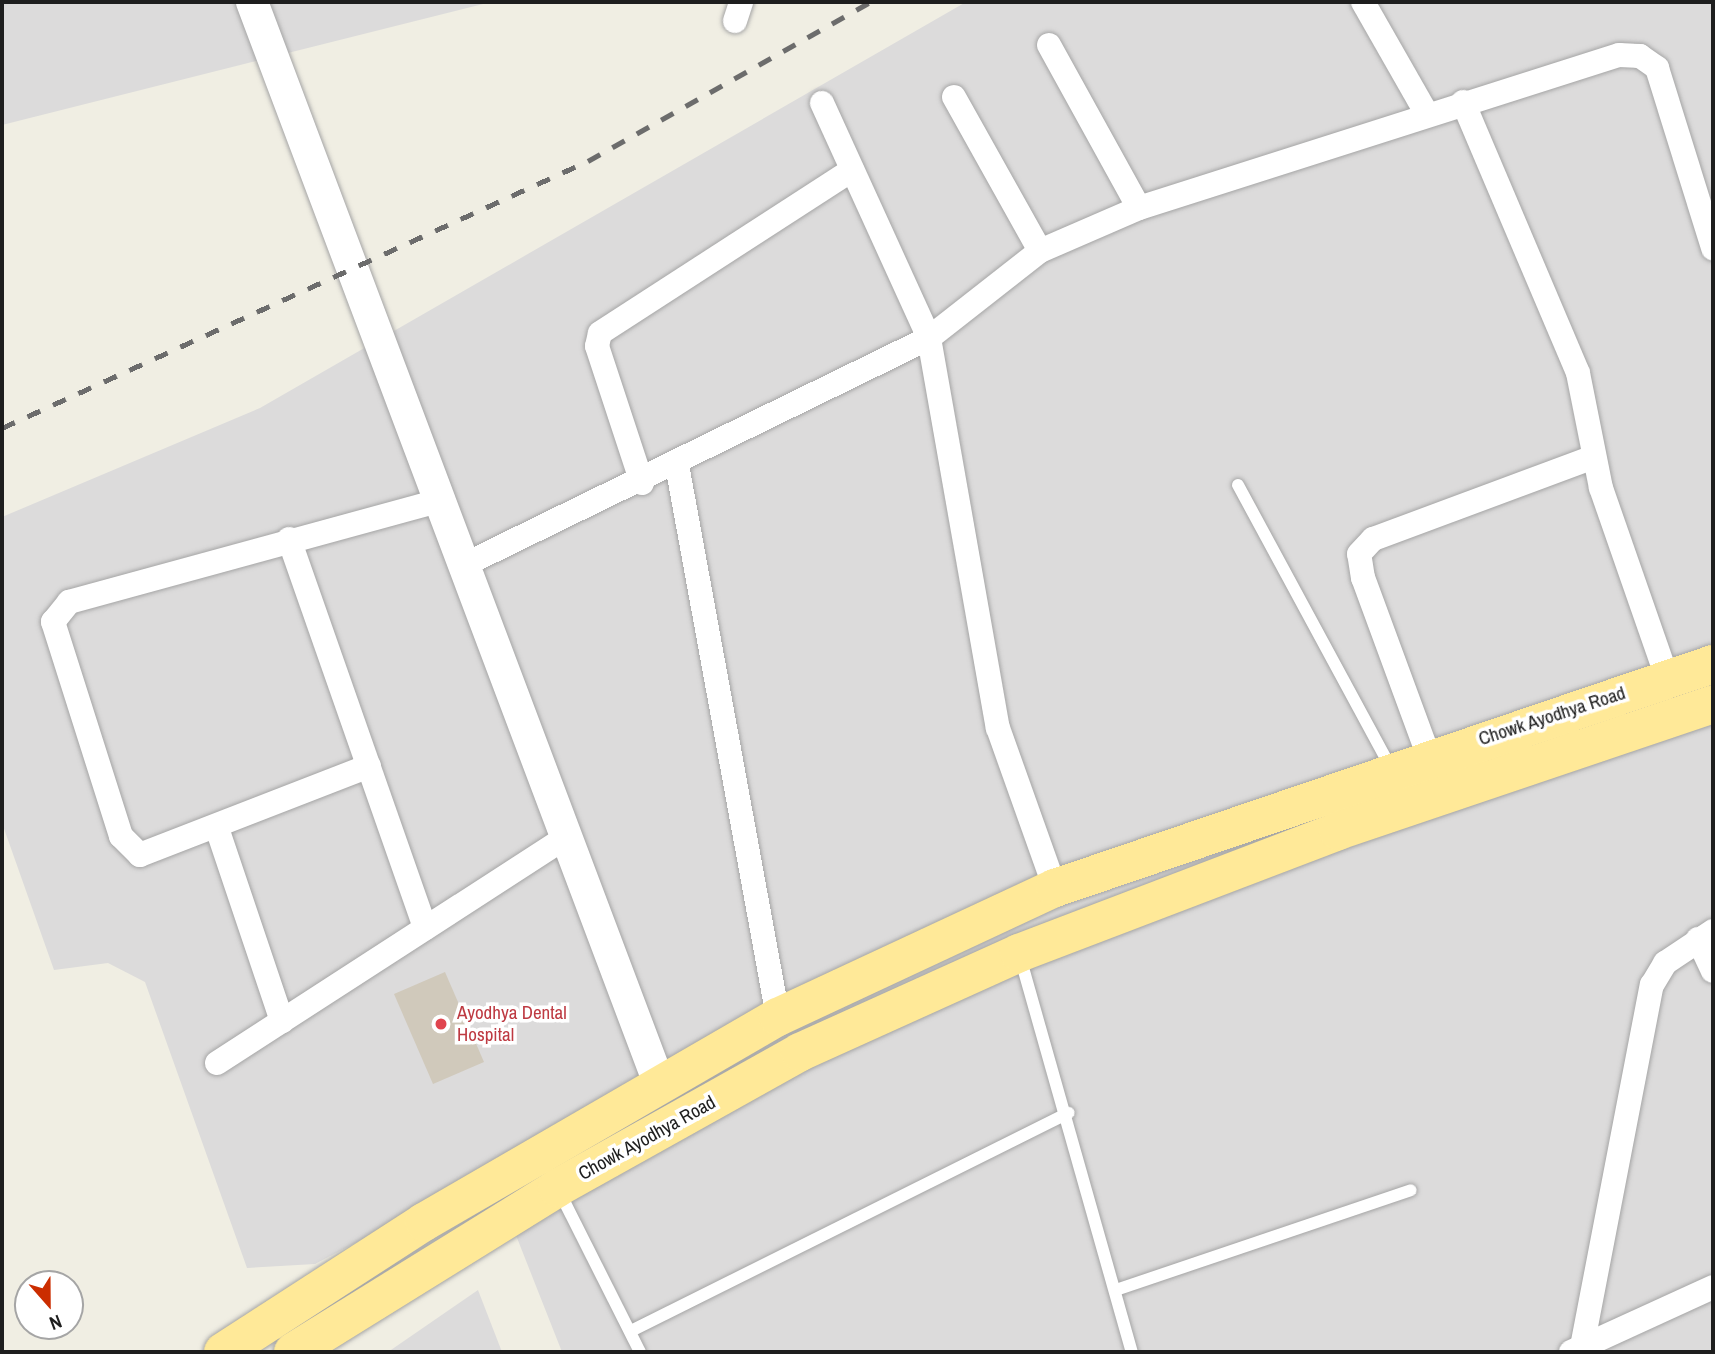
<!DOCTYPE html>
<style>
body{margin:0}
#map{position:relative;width:1715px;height:1354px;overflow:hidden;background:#f0eee3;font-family:"Archivo Narrow",sans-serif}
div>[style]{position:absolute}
.residential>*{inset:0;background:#dcdbdb}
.building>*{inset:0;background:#d0c9bb}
.roads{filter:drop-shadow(0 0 2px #a5a5a5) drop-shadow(0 0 2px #a5a5a5)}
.service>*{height:12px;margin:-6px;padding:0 6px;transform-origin:6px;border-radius:6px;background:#fff}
.minor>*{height:24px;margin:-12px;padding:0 12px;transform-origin:12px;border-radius:12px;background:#fff}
.tertiary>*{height:32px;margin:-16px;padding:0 16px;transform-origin:16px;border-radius:16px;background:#fff}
.primary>*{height:38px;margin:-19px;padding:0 19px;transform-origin:19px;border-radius:19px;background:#ffe998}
.rail>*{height:5px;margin-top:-2.5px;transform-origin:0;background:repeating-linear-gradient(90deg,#6c6c6c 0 14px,transparent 0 28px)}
.dots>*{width:19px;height:19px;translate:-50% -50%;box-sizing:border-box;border:4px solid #fff;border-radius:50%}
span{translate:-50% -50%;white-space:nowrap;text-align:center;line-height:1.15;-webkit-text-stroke:7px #fff;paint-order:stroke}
.street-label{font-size:19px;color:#1e1e1e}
.health-label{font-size:19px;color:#be3a42}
.left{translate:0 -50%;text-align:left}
.frame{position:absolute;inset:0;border:4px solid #1e1e1e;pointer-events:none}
.north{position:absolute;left:14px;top:1270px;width:70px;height:70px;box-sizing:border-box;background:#fff;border:2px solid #a5a5a5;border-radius:50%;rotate:159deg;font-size:19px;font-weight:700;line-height:28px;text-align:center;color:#1e1e1e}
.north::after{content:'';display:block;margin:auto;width:24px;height:32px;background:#cb2d00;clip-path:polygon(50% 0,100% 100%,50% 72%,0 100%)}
</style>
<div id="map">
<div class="residential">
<i style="clip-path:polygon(2px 2px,491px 2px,2px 125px)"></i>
<i style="clip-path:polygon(966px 2px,1713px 2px,1713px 1352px,562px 1352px,491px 1172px,315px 1264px,247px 1268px,145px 982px,108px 963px,54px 970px,2px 823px,2px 517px,260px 408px)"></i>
<i style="clip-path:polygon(478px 1290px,502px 1352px,388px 1352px)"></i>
</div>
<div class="building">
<i style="clip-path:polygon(445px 972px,484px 1062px,433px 1084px,394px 994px)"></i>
</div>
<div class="roads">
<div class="service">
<i style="left:1238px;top:485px;width:322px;rotate:61.6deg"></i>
<i style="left:1020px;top:957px;width:411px;rotate:74.2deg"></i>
<i style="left:559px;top:1191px;width:180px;rotate:63.3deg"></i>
<i style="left:1116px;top:1290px;width:311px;rotate:-18.7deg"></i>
<i style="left:631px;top:1331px;width:489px;rotate:-26.5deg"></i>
</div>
<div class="minor">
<i style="left:1363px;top:2px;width:129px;rotate:60.3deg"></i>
<i style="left:735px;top:21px;width:20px;rotate:-72deg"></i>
<i style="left:1049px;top:45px;width:186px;rotate:61.1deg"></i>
<i style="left:954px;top:97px;width:176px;rotate:60.8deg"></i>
<i style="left:1463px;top:102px;width:294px;rotate:67deg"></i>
<i style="left:1578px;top:373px;width:117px;rotate:78.7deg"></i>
<i style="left:1601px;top:488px;width:201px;rotate:70.8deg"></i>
<i style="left:822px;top:103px;width:258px;rotate:65.5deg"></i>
<i style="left:929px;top:338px;width:396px;rotate:80deg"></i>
<i style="left:998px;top:728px;width:170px;rotate:70.4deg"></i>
<i style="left:677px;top:465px;width:561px;rotate:79.63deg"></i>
<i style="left:642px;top:483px;width:144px;rotate:-108.2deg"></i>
<i style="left:597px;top:346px;width:13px;rotate:-77deg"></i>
<i style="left:600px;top:333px;width:300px;rotate:-32.9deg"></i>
<i style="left:289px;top:539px;width:412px;rotate:70.7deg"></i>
<i style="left:464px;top:565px;width:517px;rotate:-26.02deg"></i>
<i style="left:929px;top:338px;width:141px;rotate:-38.1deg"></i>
<i style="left:1040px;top:251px;width:108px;rotate:-23.5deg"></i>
<i style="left:1139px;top:208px;width:504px;rotate:-17.68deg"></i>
<i style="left:1619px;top:55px;width:21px;rotate:3deg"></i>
<i style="left:1640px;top:56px;width:21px;rotate:35deg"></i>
<i style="left:1657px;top:68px;width:189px;rotate:72.7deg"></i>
<i style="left:1429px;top:757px;width:191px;rotate:-110.2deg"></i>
<i style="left:1363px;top:578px;width:24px;rotate:-99deg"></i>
<i style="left:1359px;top:554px;width:21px;rotate:-47deg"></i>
<i style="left:1373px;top:539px;width:235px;rotate:-20.4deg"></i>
<i style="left:369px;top:766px;width:246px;rotate:158.8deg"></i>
<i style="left:140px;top:855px;width:27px;rotate:-135deg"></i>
<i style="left:121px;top:836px;width:225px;rotate:-107.6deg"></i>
<i style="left:53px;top:622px;width:26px;rotate:-51deg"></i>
<i style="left:69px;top:602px;width:384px;rotate:-15.3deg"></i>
<i style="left:217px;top:828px;width:204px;rotate:71.4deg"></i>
<i style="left:1698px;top:939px;width:35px;rotate:65deg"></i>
<i style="left:217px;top:1063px;width:416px;rotate:-32.9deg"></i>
<i style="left:1571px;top:1352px;width:156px;rotate:-24.6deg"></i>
<i style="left:1581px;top:1352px;width:374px;rotate:-79.1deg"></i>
<i style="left:1652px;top:985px;width:26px;rotate:-59deg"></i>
<i style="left:1665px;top:963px;width:58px;rotate:-33.7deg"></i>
</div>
<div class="tertiary">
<i style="left:252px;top:2px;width:1155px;rotate:69.37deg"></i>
</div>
<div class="primary">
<i style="left:223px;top:1352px;width:239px;rotate:-32.9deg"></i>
<i style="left:424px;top:1222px;width:409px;rotate:-30.1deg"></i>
<i style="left:778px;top:1017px;width:306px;rotate:-25deg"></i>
<i style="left:1055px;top:888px;width:695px;rotate:-18.8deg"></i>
<i style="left:293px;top:1352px;width:311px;rotate:-31.8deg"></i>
<i style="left:557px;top:1188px;width:278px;rotate:-29.2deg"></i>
<i style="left:800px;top:1052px;width:240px;rotate:-24.3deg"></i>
<i style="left:1019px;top:953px;width:342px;rotate:-20.9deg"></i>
<i style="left:1338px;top:831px;width:396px;rotate:-18.7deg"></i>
</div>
</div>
<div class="rail">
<i style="left:2px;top:428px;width:644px;rotate:-24.5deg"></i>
<i style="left:588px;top:161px;width:324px;rotate:-29.4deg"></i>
</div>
<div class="dots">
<i style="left:441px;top:1024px;background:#e0444e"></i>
</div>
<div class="street-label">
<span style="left:1552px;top:716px;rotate:-18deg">Chowk Ayodhya Road</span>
<span style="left:647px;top:1138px;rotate:-29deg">Chowk Ayodhya Road</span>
</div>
<div class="health-label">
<span class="left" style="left:457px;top:1024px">Ayodhya Dental<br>Hospital</span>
</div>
<div class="frame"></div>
<div class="north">N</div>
</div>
